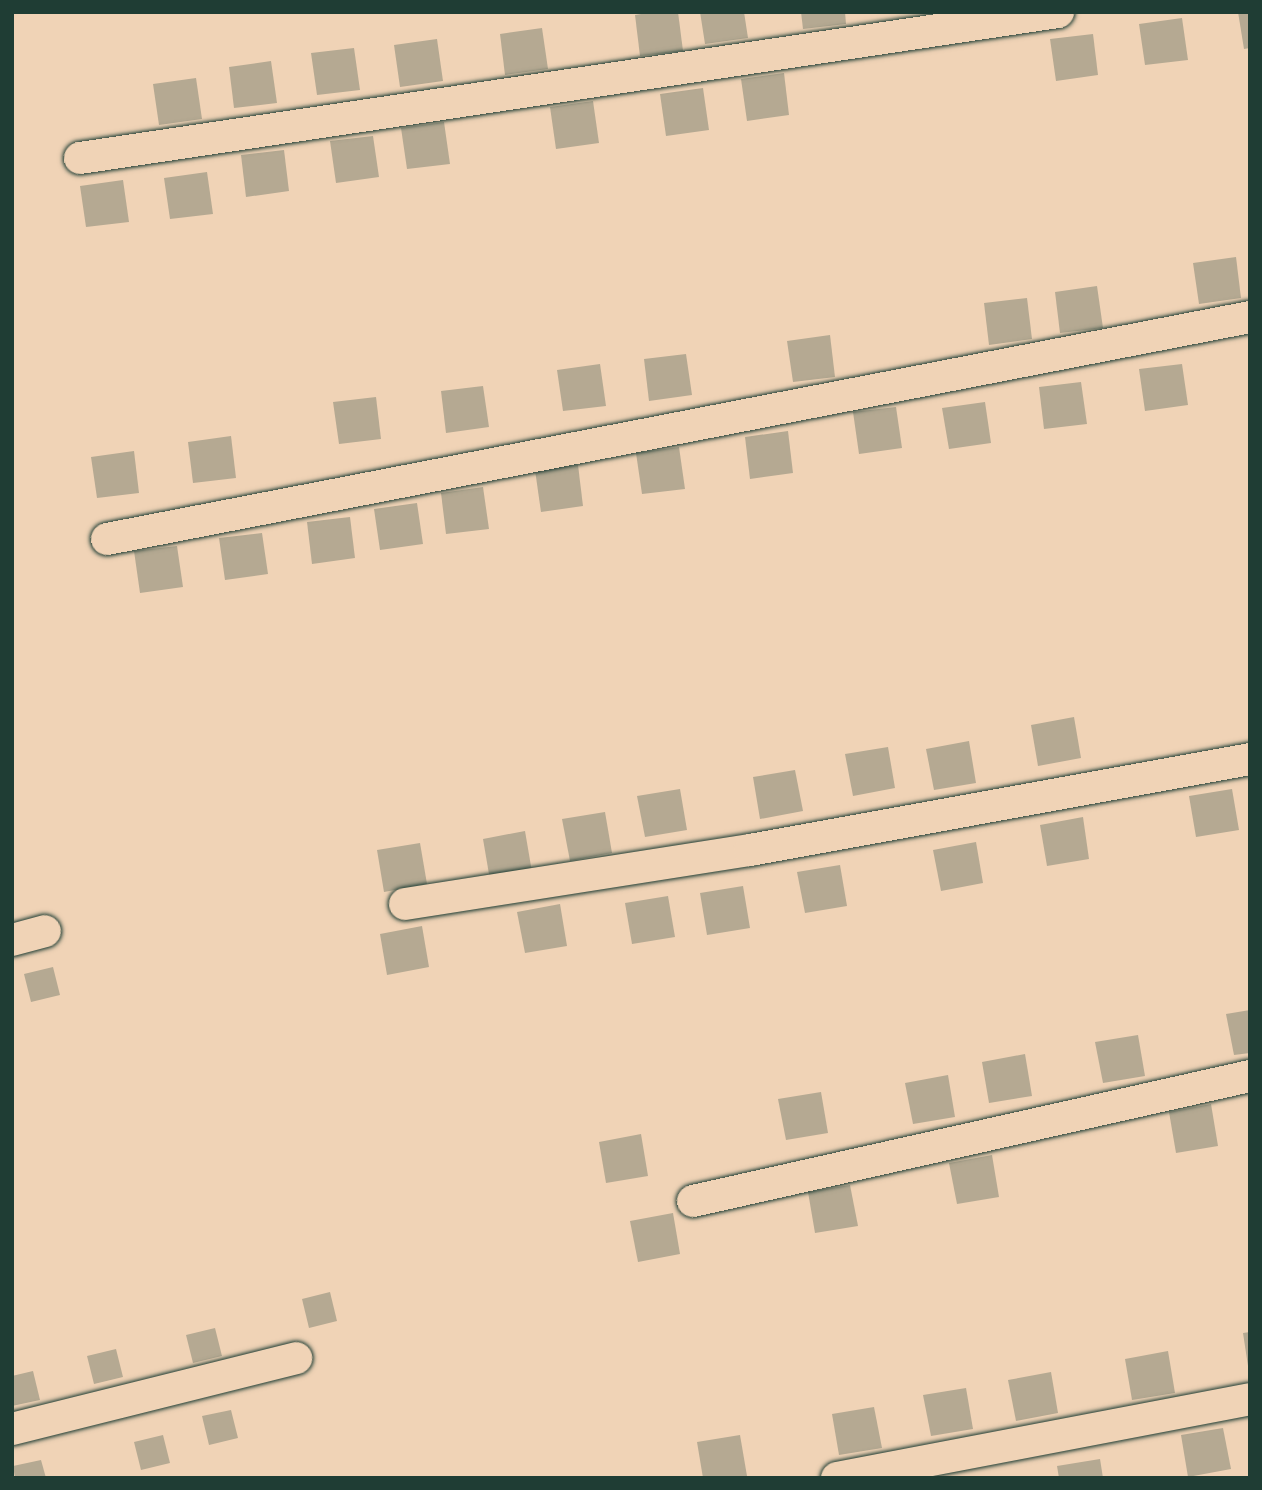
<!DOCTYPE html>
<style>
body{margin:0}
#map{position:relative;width:1262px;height:1490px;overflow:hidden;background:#f0d3b6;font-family:Dekko,sans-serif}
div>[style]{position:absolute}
.building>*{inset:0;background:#b5a992}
.roads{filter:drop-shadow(0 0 2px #1f3d34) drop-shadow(0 0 2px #1f3d34)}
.minor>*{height:32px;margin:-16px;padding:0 16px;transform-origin:16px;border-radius:16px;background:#f0d3b6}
span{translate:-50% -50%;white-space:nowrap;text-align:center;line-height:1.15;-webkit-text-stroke:6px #f0d3b6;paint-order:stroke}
.frame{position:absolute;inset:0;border:14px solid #1f3d34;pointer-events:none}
</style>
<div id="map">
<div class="building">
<i style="clip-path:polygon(653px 12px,678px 12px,683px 51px,640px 56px,635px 15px)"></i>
<i style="clip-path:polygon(700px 12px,744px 12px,748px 38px,705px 44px)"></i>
<i style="clip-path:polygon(801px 12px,845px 12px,846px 24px,803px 29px)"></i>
<i style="clip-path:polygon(1238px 12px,1250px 12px,1250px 48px,1244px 49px)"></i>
<i style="clip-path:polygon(1182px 18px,1188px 60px,1145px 65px,1139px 24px)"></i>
<i style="clip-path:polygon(542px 28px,548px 69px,505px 75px,500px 34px)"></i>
<i style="clip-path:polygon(1093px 34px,1098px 75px,1056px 81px,1050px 39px)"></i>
<i style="clip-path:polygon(437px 39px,443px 81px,400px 87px,394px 45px)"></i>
<i style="clip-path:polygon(354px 48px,360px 90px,317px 95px,311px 53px)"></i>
<i style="clip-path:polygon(271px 61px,277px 103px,234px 108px,229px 67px)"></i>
<i style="clip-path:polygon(784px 73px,789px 115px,747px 121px,741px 79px)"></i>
<i style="clip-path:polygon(196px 78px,202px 119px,159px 125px,153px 84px)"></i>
<i style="clip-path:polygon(703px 88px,709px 130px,666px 136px,660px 94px)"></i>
<i style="clip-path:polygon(593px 101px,599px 143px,556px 149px,550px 107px)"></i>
<i style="clip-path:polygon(444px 122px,450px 164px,407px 169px,401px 128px)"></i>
<i style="clip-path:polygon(373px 136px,379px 177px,336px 183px,330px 141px)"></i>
<i style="clip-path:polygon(284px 150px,289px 191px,246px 197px,241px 155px)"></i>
<i style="clip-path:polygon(207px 172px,213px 214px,170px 219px,164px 178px)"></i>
<i style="clip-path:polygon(123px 180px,129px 222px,86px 227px,80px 186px)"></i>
<i style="clip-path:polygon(1236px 257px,1241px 298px,1199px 304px,1193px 263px)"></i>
<i style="clip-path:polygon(1097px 286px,1103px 328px,1060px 333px,1055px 292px)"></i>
<i style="clip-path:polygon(1027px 298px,1032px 339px,989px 345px,984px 303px)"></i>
<i style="clip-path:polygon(830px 335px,835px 377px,793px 382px,787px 341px)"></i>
<i style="clip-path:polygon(686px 354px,692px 395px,649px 401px,644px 359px)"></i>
<i style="clip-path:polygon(600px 364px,606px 406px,563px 411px,557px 370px)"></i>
<i style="clip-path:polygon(1182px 364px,1188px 405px,1145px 411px,1139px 369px)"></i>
<i style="clip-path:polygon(1081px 382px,1087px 424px,1044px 429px,1039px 387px)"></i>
<i style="clip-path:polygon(483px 386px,489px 427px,446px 433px,441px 391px)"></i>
<i style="clip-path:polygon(376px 397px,381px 439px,339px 444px,333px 402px)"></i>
<i style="clip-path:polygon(985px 402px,991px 443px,949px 449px,942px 408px)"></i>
<i style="clip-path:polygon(896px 407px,902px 448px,859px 454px,853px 412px)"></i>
<i style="clip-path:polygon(788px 431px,793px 473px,750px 479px,745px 437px)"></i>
<i style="clip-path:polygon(231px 436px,236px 478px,193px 483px,188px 442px)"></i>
<i style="clip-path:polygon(679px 447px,685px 489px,642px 494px,636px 453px)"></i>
<i style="clip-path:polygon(134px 451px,139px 493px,97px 498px,91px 457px)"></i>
<i style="clip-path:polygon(578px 465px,583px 506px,541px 512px,535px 470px)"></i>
<i style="clip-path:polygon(483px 487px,489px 529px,446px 534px,441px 493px)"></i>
<i style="clip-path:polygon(417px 503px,423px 544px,380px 550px,374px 509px)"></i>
<i style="clip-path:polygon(350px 517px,355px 558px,312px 564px,307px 522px)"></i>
<i style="clip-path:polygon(262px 533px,268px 574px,225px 580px,219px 538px)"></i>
<i style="clip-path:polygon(177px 546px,183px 587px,140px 593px,134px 551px)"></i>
<i style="clip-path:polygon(1074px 717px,1081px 758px,1038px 766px,1031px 725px)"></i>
<i style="clip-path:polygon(969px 741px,976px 783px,934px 790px,926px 749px)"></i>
<i style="clip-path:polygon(888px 747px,895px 788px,853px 796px,845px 754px)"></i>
<i style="clip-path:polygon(795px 770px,803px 811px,760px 819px,753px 777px)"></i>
<i style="clip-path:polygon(680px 789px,687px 830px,645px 837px,637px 796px)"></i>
<i style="clip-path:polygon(1232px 789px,1239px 830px,1196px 837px,1189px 796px)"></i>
<i style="clip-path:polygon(605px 812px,612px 853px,570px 861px,562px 819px)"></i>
<i style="clip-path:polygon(1083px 817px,1089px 859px,1047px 866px,1040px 825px)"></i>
<i style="clip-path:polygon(525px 831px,532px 872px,490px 880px,483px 839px)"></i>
<i style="clip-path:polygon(976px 842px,983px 883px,941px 891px,933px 850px)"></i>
<i style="clip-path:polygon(420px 843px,427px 884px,384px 892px,377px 850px)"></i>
<i style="clip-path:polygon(840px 865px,847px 906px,805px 913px,797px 872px)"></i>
<i style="clip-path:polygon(743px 886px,750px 928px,707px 935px,700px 893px)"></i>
<i style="clip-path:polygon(668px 896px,675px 937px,632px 944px,625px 903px)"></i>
<i style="clip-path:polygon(560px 904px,567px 946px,525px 953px,517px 912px)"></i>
<i style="clip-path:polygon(422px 926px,429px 967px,387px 975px,380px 934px)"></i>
<i style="clip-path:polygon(53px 967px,60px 995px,31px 1002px,24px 974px)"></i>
<i style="clip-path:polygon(1250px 1010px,1250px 1053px,1234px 1055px,1226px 1014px)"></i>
<i style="clip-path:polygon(1138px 1035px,1145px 1076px,1103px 1083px,1095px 1042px)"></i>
<i style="clip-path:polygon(1025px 1054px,1032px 1096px,989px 1103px,982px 1062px)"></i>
<i style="clip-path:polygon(948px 1075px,955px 1117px,913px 1124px,905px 1083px)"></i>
<i style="clip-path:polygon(821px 1092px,828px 1133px,786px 1140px,778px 1099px)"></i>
<i style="clip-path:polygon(1211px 1104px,1218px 1146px,1176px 1153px,1169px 1112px)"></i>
<i style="clip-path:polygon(641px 1134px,648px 1176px,606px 1183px,599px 1142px)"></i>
<i style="clip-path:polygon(992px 1155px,999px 1197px,957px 1204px,949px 1163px)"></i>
<i style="clip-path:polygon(850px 1185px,858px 1226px,815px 1233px,808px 1192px)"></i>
<i style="clip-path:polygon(673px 1213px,680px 1254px,638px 1262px,630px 1221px)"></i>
<i style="clip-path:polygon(330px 1292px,337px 1321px,309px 1328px,302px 1299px)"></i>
<i style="clip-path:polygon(215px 1328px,222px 1356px,193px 1363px,186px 1335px)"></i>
<i style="clip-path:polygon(1250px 1332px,1250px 1366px,1248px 1366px,1243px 1333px)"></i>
<i style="clip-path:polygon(116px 1349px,123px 1377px,94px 1384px,87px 1356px)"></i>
<i style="clip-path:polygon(1168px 1351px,1175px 1393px,1132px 1400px,1125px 1359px)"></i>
<i style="clip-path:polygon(33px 1371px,40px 1400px,12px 1406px,12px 1376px)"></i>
<i style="clip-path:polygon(1051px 1372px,1058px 1413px,1016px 1421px,1008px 1380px)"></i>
<i style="clip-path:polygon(966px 1388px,973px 1429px,931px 1436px,923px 1395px)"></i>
<i style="clip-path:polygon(874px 1407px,882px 1448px,839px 1455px,832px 1414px)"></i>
<i style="clip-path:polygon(231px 1410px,238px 1438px,209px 1445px,202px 1416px)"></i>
<i style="clip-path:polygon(1223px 1428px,1231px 1469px,1188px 1477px,1181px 1435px)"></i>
<i style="clip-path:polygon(163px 1435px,170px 1463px,141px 1470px,134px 1442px)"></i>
<i style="clip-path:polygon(740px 1435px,747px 1476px,703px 1478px,697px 1442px)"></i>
<i style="clip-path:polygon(1100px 1459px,1103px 1478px,1059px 1478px,1057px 1466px)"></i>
<i style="clip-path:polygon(41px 1460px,46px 1478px,15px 1478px,13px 1466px)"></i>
</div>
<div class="roads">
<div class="minor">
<i style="left:80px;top:158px;width:989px;rotate:-8.49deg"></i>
<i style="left:107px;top:539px;width:1164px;rotate:-10.99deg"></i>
<i style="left:405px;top:904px;width:349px;rotate:-8.9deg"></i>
<i style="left:750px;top:850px;width:508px;rotate:-10.31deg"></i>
<i style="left:12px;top:940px;width:34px;rotate:-15deg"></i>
<i style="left:693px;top:1201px;width:571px;rotate:-12.65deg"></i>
<i style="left:12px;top:1429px;width:293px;rotate:-14deg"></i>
<i style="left:837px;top:1478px;width:420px;rotate:-10.8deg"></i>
</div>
</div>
<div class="frame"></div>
</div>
